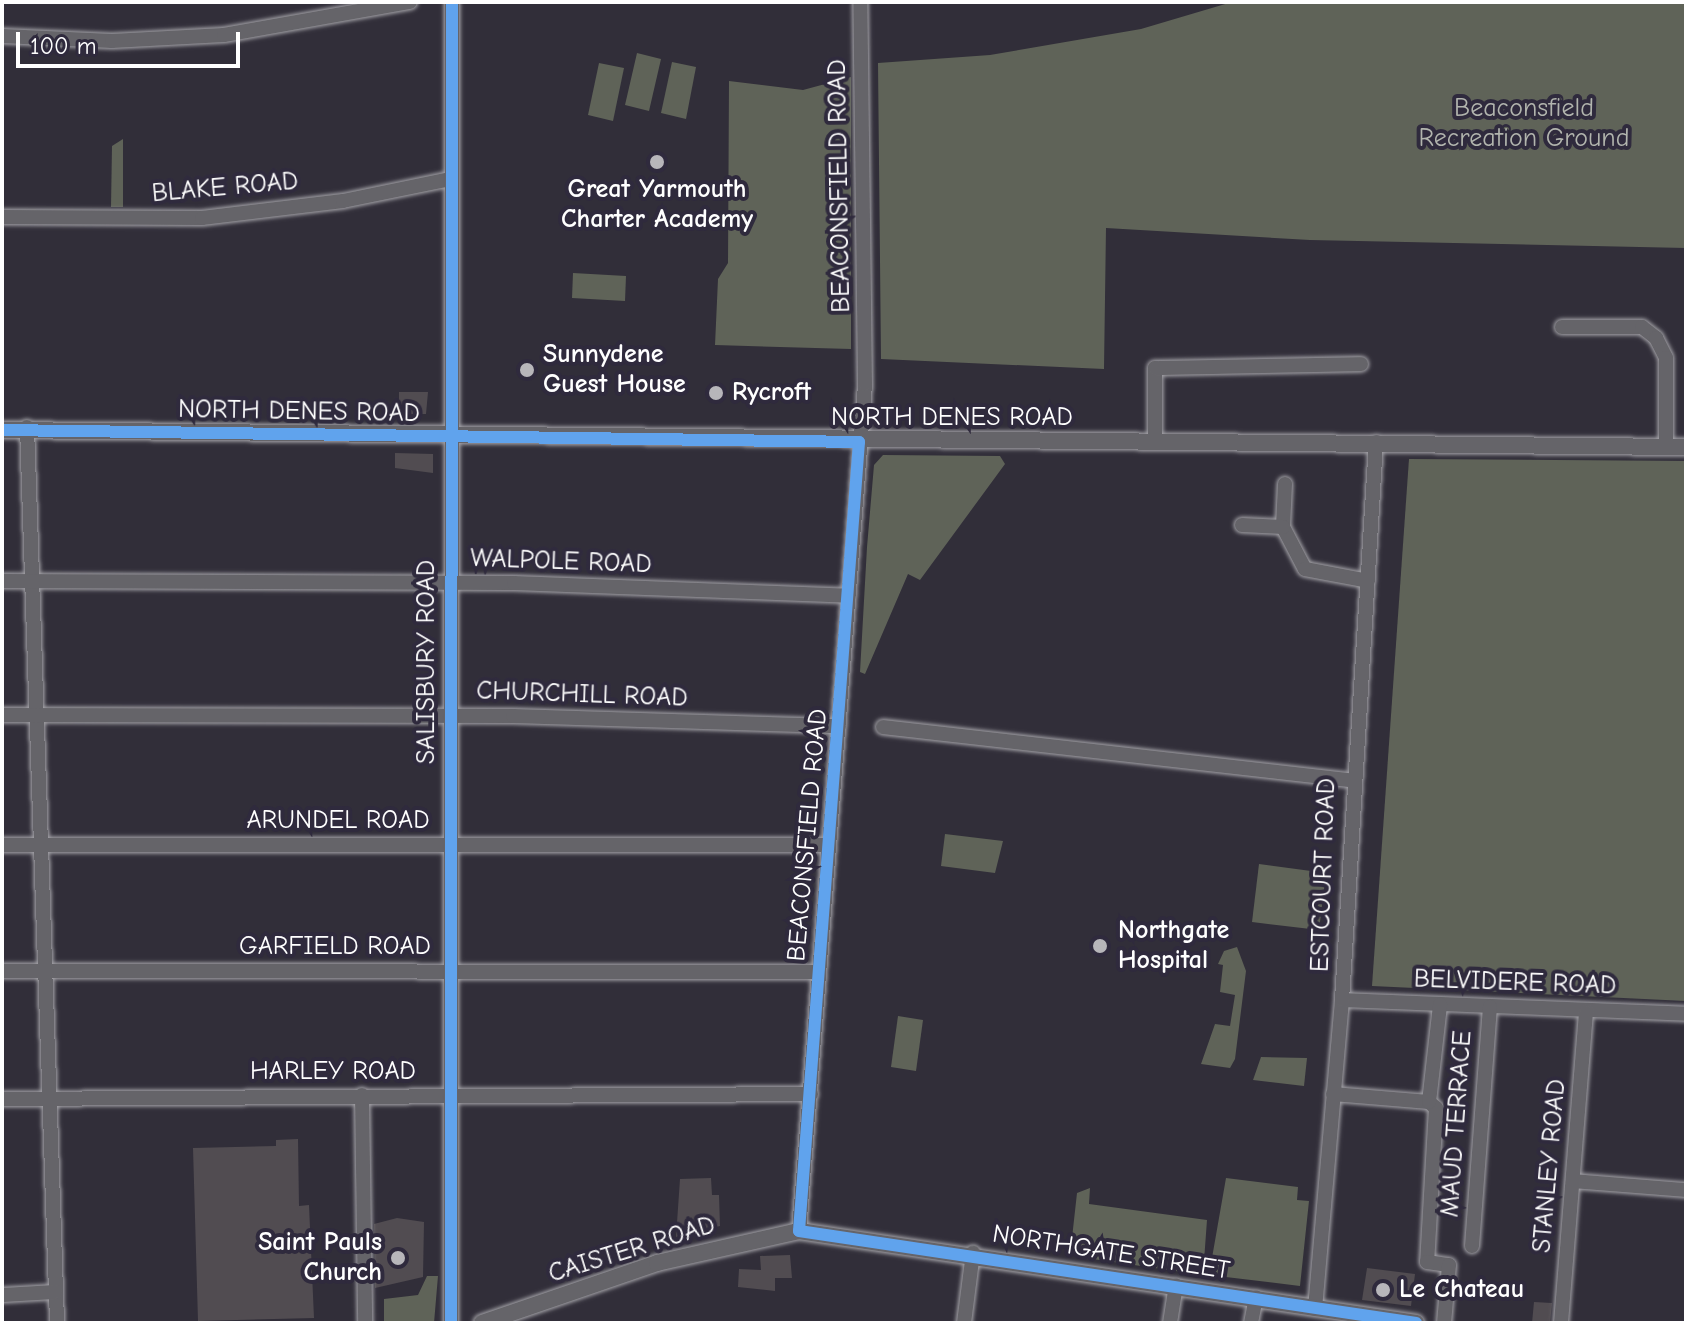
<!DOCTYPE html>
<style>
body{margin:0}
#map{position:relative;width:1688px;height:1325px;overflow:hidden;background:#312e39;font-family:"Comic Neue",sans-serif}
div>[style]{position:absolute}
.green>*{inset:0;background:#5f6358}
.building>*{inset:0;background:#514c51}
.roads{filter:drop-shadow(0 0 2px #a2a1a6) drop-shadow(0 0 2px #a2a1a6)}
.minor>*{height:14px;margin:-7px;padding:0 7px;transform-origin:7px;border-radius:7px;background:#656469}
.tertiary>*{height:16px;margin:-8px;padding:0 8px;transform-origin:8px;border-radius:8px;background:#656469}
.cycleway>*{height:12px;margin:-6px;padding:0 6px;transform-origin:6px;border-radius:6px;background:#60a3ed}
.dots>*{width:22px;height:22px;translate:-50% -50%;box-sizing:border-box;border:4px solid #2f2a3d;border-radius:50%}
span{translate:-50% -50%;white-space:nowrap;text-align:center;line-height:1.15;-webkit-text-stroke:8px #2f2a3d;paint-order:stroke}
.park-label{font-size:26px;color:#b2b5ae}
.street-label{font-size:26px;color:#fff}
.poi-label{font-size:26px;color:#fff;font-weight:700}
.left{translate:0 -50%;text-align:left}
.right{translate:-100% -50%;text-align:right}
.frame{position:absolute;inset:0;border:4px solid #fff;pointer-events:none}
.scale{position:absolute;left:16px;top:32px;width:224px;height:36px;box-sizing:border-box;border:4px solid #fff;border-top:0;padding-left:10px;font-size:24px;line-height:28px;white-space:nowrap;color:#fff;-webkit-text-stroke:6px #2f2a3d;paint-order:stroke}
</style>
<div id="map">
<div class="green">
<i style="clip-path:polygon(1232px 2px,1686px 2px,1686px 248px,1310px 240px,1106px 228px,1104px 369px,881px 359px,878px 63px,990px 55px,1141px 29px)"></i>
<i style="clip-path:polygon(637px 53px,661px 59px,649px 111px,625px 105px)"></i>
<i style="clip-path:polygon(672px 62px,696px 67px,686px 119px,661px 113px)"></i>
<i style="clip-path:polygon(599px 63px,624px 68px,613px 121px,588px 115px)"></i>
<i style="clip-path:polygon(851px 77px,851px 349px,715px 345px,718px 279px,728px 263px,729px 81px,803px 90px)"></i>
<i style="clip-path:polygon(123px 139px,123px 207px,111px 207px,112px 146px)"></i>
<i style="clip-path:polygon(573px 273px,626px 276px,625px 301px,572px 298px)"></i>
<i style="clip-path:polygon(883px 455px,1000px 456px,1005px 464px,920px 580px,908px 574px,865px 674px,860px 672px,867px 547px,874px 465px)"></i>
<i style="clip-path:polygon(1409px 459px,1686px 461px,1686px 1001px,1372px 986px)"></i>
<i style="clip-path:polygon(945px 834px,1003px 841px,995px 873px,941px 866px)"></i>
<i style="clip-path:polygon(1259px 864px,1326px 873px,1319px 930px,1252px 922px)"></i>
<i style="clip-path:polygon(1237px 947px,1246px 971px,1235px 1059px,1230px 1068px,1201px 1064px,1215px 1024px,1230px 1026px,1235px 995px,1220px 992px,1223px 965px,1218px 964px,1224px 951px)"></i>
<i style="clip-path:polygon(898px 1016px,923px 1020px,916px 1071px,891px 1067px)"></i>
<i style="clip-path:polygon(1261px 1057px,1307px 1058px,1304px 1086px,1253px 1080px)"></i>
<i style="clip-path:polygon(1226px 1178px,1298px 1187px,1297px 1200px,1309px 1201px,1300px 1286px,1209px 1275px)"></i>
<i style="clip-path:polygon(1090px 1188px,1089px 1204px,1207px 1220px,1203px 1275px,1079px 1257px,1071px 1247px,1077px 1193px)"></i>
<i style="clip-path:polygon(427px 1276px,438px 1276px,434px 1323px,384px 1323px,384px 1299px,418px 1295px)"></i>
</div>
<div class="building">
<i style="clip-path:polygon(399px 392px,428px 392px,426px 414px,399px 414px)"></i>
<i style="clip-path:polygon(395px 453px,433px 454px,433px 473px,395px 468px)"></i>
<i style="clip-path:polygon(298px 1139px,299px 1206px,309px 1205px,314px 1318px,198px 1321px,193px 1148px,276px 1146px,276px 1140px)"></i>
<i style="clip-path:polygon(711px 1178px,712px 1195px,719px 1195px,720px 1226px,676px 1237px,680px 1179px)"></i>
<i style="clip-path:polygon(397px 1218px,424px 1222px,423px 1277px,375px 1288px,374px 1224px)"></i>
<i style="clip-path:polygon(790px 1255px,792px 1278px,775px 1278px,775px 1291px,738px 1287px,739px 1269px,761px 1270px,760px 1256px)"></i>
<i style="clip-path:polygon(1367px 1268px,1415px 1274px,1411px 1306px,1362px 1300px)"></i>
<i style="clip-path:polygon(1534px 1302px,1552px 1303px,1550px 1323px,1532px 1323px)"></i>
</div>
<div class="roads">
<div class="minor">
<i style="left:2px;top:36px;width:110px;rotate:2.6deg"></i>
<i style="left:112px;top:41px;width:112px;rotate:-3.1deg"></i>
<i style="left:224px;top:35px;width:189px;rotate:-10.1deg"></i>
<i style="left:2px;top:217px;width:200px;rotate:0.3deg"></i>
<i style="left:202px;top:218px;width:142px;rotate:-6.9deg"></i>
<i style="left:343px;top:201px;width:109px;rotate:-11.6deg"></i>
<i style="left:1562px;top:327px;width:80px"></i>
<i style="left:1642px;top:327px;width:18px;rotate:38deg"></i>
<i style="left:1656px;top:338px;width:22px;rotate:63deg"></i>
<i style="left:1666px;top:358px;width:89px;rotate:90deg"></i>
<i style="left:27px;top:427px;width:897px;rotate:88.08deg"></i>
<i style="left:1155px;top:442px;width:74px;rotate:-90deg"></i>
<i style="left:1155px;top:368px;width:206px;rotate:-1.1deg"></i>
<i style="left:1285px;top:484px;width:43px;rotate:92.7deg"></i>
<i style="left:1283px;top:527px;width:47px;rotate:62.4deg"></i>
<i style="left:1305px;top:569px;width:64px;rotate:10.8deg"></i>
<i style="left:1242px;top:525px;width:41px;rotate:2.8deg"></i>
<i style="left:2px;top:581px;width:512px;rotate:0.22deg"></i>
<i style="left:514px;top:583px;width:335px;rotate:2.2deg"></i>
<i style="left:2px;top:715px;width:511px;rotate:0.11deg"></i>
<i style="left:513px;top:716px;width:326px;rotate:1.8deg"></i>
<i style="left:883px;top:727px;width:471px;rotate:6.5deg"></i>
<i style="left:2px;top:845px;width:826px"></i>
<i style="left:2px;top:971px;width:817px;rotate:0.07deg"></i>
<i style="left:1342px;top:1000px;width:344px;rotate:2.3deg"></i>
<i style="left:1333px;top:1094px;width:96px;rotate:4.8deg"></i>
<i style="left:362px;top:1095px;width:228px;rotate:89.2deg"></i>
<i style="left:2px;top:1099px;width:809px;rotate:-0.35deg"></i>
<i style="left:1429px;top:1102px;width:9px;rotate:41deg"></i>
<i style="left:1436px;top:1108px;width:154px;rotate:93.3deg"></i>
<i style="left:1427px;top:1262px;width:22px;rotate:8deg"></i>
<i style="left:1449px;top:1265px;width:58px;rotate:94.9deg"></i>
<i style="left:1429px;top:1102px;width:98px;rotate:-83.5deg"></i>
<i style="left:1573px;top:1181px;width:113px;rotate:4.6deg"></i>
<i style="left:799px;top:1231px;width:850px;rotate:-85.54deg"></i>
<i style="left:865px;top:384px;width:382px;rotate:-90.7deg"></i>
<i style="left:1472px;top:1246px;width:240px;rotate:-85.7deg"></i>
<i style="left:2px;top:1295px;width:54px;rotate:-3.2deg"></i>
<i style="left:1315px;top:1309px;width:310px;rotate:-85deg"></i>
<i style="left:1342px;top:1000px;width:559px;rotate:-86.51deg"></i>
<i style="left:451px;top:1323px;width:1321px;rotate:-89.96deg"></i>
<i style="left:964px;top:1323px;width:71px;rotate:-82.7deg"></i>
<i style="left:1170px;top:1323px;width:38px;rotate:-81deg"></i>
<i style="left:1251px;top:1323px;width:26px;rotate:-79deg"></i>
<i style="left:1561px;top:1323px;width:312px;rotate:-85.4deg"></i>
</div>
<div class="tertiary">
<i style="left:2px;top:430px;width:1684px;rotate:0.58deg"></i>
<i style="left:482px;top:1323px;width:185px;rotate:-18.9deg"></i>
<i style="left:657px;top:1263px;width:146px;rotate:-12.7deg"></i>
<i style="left:799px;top:1231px;width:624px;rotate:8.48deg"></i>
</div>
</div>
<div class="cycleway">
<i style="left:2px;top:430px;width:857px;rotate:0.8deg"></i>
<i style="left:859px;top:442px;width:791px;rotate:94.35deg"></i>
<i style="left:799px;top:1231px;width:624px;rotate:8.48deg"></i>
<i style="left:451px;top:1323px;width:1321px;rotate:-89.96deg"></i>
</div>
<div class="dots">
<i style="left:657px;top:162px;background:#b7b6ba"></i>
<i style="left:527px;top:370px;background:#b7b6ba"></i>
<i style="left:716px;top:393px;background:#b7b6ba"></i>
<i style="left:1100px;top:946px;background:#b7b6ba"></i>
<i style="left:398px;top:1258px;background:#b7b6ba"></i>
<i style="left:1383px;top:1290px;background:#b7b6ba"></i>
</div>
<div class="park-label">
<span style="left:1524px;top:124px">Beaconsfield<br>Recreation Ground</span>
</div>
<div class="street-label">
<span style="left:840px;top:186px;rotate:-91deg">BEACONSFIELD ROAD</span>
<span style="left:225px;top:188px;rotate:-5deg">BLAKE ROAD</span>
<span style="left:299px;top:412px;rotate:1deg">NORTH DENES ROAD</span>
<span style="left:952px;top:418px">NORTH DENES ROAD</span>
<span style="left:561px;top:562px;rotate:2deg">WALPOLE ROAD</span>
<span style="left:427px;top:662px;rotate:-90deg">SALISBURY ROAD</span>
<span style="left:582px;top:695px;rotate:2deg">CHURCHILL ROAD</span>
<span style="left:338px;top:821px">ARUNDEL ROAD</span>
<span style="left:808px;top:835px;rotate:-85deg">BEACONSFIELD ROAD</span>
<span style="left:1324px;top:875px;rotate:-88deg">ESTCOURT ROAD</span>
<span style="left:335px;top:947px">GARFIELD ROAD</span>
<span style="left:1515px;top:983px;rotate:2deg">BELVIDERE ROAD</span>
<span style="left:333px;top:1072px">HARLEY ROAD</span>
<span style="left:1457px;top:1124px;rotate:-86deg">MAUD TERRACE</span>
<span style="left:1550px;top:1166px;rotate:-85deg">STANLEY ROAD</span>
<span style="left:632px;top:1250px;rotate:-17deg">CAISTER ROAD</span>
<span style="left:1111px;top:1253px;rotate:9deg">NORTHGATE STREET</span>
</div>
<div class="poi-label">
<span style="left:657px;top:205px">Great Yarmouth<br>Charter Academy</span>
<span class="left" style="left:543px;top:370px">Sunnydene<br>Guest House</span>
<span class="left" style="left:732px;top:393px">Rycroft</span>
<span class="left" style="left:1118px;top:946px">Northgate<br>Hospital</span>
<span class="right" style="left:382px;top:1258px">Saint Pauls<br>Church</span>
<span class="left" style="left:1399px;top:1290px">Le Chateau</span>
</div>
<div class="frame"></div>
<div class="scale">100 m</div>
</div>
